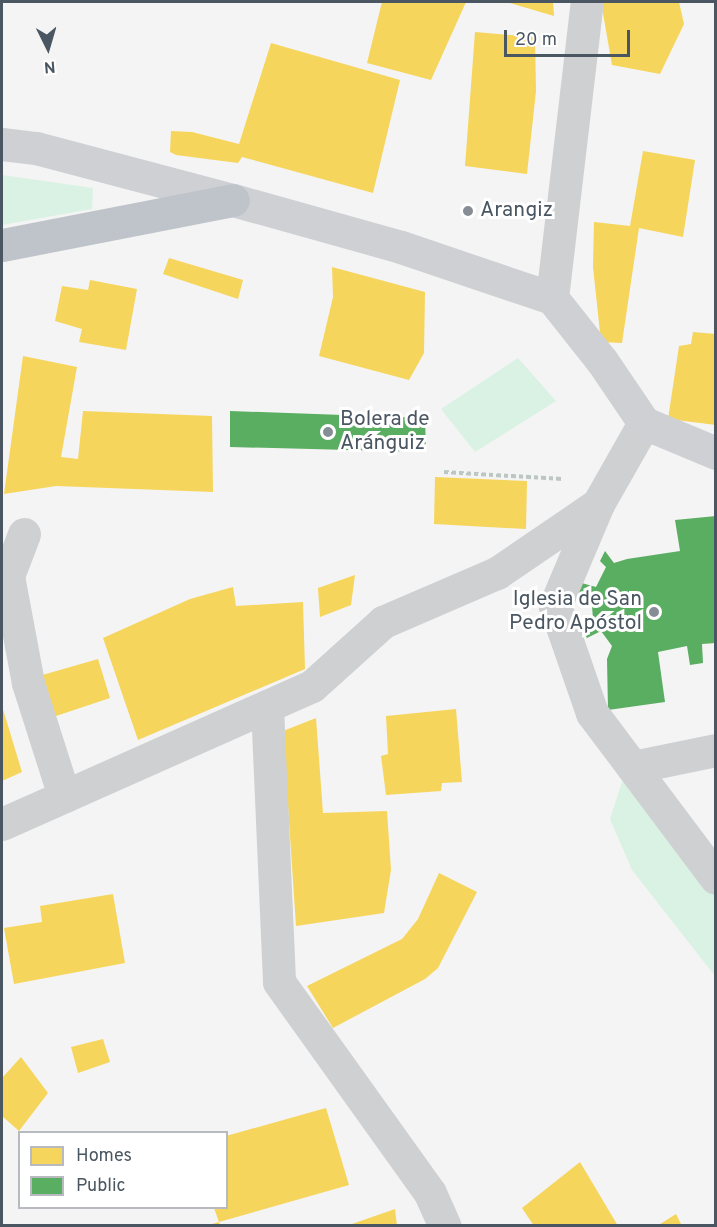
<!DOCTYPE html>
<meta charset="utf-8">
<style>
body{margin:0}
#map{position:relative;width:717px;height:1227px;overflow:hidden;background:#f4f4f4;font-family:Overpass,sans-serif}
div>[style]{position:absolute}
.green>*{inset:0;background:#d9f2e3}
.homes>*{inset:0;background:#f6d55c}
.public>*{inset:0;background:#5aae61}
.path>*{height:4px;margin-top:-2px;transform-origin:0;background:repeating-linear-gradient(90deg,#bcc7c4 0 4.5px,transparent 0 7.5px)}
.street>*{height:33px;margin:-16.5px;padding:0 16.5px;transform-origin:16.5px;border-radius:16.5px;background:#ced0d2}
.secondary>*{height:33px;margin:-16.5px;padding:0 16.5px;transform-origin:16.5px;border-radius:16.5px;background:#ced0d4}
.highway>*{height:33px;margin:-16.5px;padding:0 16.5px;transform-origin:16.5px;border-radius:16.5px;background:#bec4c9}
.dots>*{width:16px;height:16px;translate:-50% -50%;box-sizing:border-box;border:3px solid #fff;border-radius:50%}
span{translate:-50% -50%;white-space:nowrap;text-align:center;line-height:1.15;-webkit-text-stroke:6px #fff;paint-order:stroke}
.poi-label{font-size:21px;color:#4a5661}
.left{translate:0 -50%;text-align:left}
.right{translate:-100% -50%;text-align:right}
.frame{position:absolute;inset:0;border:3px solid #4a5661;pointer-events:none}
.legend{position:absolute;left:18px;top:1131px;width:210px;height:78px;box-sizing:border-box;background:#fff;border:2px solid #b7bbc0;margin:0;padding:8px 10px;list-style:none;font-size:18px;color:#4a5661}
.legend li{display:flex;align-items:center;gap:12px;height:30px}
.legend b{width:30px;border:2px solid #b7bbc0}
.north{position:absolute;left:18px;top:18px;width:60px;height:60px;-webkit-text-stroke:4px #fff;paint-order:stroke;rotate:175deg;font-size:16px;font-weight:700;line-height:24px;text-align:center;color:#4a5661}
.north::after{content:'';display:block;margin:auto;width:21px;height:27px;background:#4a5661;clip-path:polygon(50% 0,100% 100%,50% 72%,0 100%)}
.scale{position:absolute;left:504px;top:30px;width:126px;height:27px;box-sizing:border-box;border:3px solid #4a5661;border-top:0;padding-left:8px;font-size:18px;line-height:21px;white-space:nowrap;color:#4a5661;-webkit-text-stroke:4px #fff;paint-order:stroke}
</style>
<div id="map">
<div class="green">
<i style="clip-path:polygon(2px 175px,93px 188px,92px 209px,2px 225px)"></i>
<i style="clip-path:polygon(518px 358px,556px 401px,475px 452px,441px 409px)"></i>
<i style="clip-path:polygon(623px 779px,715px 891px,715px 976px,632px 870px,610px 819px)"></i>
</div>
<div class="homes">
<i style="clip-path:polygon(382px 2px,466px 2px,431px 80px,367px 63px)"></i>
<i style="clip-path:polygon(506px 2px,553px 2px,554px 16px)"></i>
<i style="clip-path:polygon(601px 2px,679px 2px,684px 24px,660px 74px,612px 65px)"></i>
<i style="clip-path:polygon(475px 32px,535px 37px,536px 91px,527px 174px,465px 166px)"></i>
<i style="clip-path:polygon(271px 43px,400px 80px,373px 193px,242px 157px,238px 163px,176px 155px,170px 152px,171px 131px,192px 132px,239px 144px)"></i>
<i style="clip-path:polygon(643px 151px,695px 160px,683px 237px,639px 228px,622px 343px,601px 342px,593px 267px,594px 222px,630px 226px)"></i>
<i style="clip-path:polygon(169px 258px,243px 280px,238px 299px,163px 274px)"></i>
<i style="clip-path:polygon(332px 267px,425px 292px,424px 353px,409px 380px,319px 356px,333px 297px)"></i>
<i style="clip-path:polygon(90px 280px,137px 289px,126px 350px,79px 342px,82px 329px,55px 321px,62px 286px,88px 290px)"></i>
<i style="clip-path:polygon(693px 332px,716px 334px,716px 425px,668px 419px,679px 346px,691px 344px)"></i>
<i style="clip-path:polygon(23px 356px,77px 367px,61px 457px,78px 459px,83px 411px,212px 416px,213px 492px,56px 486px,4px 494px)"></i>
<i style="clip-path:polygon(435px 477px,527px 481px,526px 529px,434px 524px)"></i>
<i style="clip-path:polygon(355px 575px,351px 605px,320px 617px,318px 588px)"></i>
<i style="clip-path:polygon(233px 587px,236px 606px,303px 602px,305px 669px,138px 740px,103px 638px,190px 599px)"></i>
<i style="clip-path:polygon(98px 659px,110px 698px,56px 716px,43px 694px,39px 676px)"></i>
<i style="clip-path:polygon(2px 706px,22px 772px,2px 781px)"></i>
<i style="clip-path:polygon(456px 709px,462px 782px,442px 783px,441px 791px,386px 795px,381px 756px,388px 754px,386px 716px)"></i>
<i style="clip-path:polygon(316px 718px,323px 813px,387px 811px,391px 870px,384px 913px,296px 926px,283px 731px)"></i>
<i style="clip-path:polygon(439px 873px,477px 892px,438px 968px,425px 979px,333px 1028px,307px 986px,402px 939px,418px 919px)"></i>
<i style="clip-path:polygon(113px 894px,125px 963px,14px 984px,4px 928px,42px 922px,40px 906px)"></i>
<i style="clip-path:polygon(103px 1039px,110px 1062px,78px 1073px,71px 1047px)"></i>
<i style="clip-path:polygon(21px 1057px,48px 1093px,19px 1131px,2px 1116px,2px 1078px)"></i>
<i style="clip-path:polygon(326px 1108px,349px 1185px,219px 1222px,220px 1226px,205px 1226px,219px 1222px,214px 1208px,226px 1208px,226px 1136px)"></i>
<i style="clip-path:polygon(580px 1162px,618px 1226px,534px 1226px,522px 1208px)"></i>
<i style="clip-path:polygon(395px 1209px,397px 1226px,349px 1226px,349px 1225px)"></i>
<i style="clip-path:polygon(676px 1214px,682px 1226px,657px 1226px)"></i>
</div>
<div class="public">
<i style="clip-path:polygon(230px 411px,425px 418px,426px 452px,230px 447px)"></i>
<i style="clip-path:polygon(716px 516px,716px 643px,702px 644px,703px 663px,690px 665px,687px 646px,658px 652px,665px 702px,608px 710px,607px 659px,612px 646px,601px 631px,587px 638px,580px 626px,593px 619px,592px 606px,576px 595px,578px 582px,596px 587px,606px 567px,600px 561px,605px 551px,614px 563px,627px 559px,680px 551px,675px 520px)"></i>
</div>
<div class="path">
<i style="left:444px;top:472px;width:119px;rotate:3.4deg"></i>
</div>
<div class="street">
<i style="left:552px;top:298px;width:298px;rotate:-83.3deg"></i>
<i style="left:644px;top:423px;width:93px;rotate:119.6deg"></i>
<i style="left:598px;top:504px;width:111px;rotate:112.9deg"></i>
<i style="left:555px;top:606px;width:113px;rotate:70.9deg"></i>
<i style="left:592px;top:713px;width:206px;rotate:53.1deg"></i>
<i style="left:24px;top:534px;width:45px;rotate:110.9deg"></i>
<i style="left:8px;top:576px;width:109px;rotate:79.4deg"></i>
<i style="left:28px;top:683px;width:119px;rotate:72.3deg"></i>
<i style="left:267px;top:706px;width:276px;rotate:87.5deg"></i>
<i style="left:279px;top:982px;width:259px;rotate:54.4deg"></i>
<i style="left:430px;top:1193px;width:36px;rotate:66deg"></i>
<i style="left:633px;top:767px;width:85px;rotate:-11.6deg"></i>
<i style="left:2px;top:824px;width:339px;rotate:-24deg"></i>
<i style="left:312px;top:686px;width:96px;rotate:-42deg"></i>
<i style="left:383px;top:622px;width:124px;rotate:-23.3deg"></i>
<i style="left:497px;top:573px;width:122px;rotate:-34.3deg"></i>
</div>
<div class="secondary">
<i style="left:2px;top:144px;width:34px;rotate:7deg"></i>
<i style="left:36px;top:148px;width:204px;rotate:14.8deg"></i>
<i style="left:233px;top:200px;width:174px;rotate:15.6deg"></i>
<i style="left:401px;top:247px;width:159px;rotate:18.7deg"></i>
<i style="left:552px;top:298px;width:80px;rotate:51.6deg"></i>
<i style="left:602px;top:361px;width:75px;rotate:55.9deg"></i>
<i style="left:644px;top:423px;width:78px;rotate:22.6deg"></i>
</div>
<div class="highway">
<i style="left:2px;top:245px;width:235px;rotate:-11deg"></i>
</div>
<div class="dots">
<i style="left:468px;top:211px;background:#868d94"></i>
<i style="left:328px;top:432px;background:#868d94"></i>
<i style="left:654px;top:612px;background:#868d94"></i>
</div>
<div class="poi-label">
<span class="left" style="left:480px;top:211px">Arangiz</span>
<span class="left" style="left:340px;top:432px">Bolera de<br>Aránguiz</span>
<span class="right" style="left:642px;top:612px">Iglesia de San<br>Pedro Apóstol</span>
</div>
<div class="frame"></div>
<ul class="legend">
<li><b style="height:16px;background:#f6d55c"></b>Homes</li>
<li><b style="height:16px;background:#5aae61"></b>Public</li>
</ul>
<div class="north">N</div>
<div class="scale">20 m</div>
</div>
